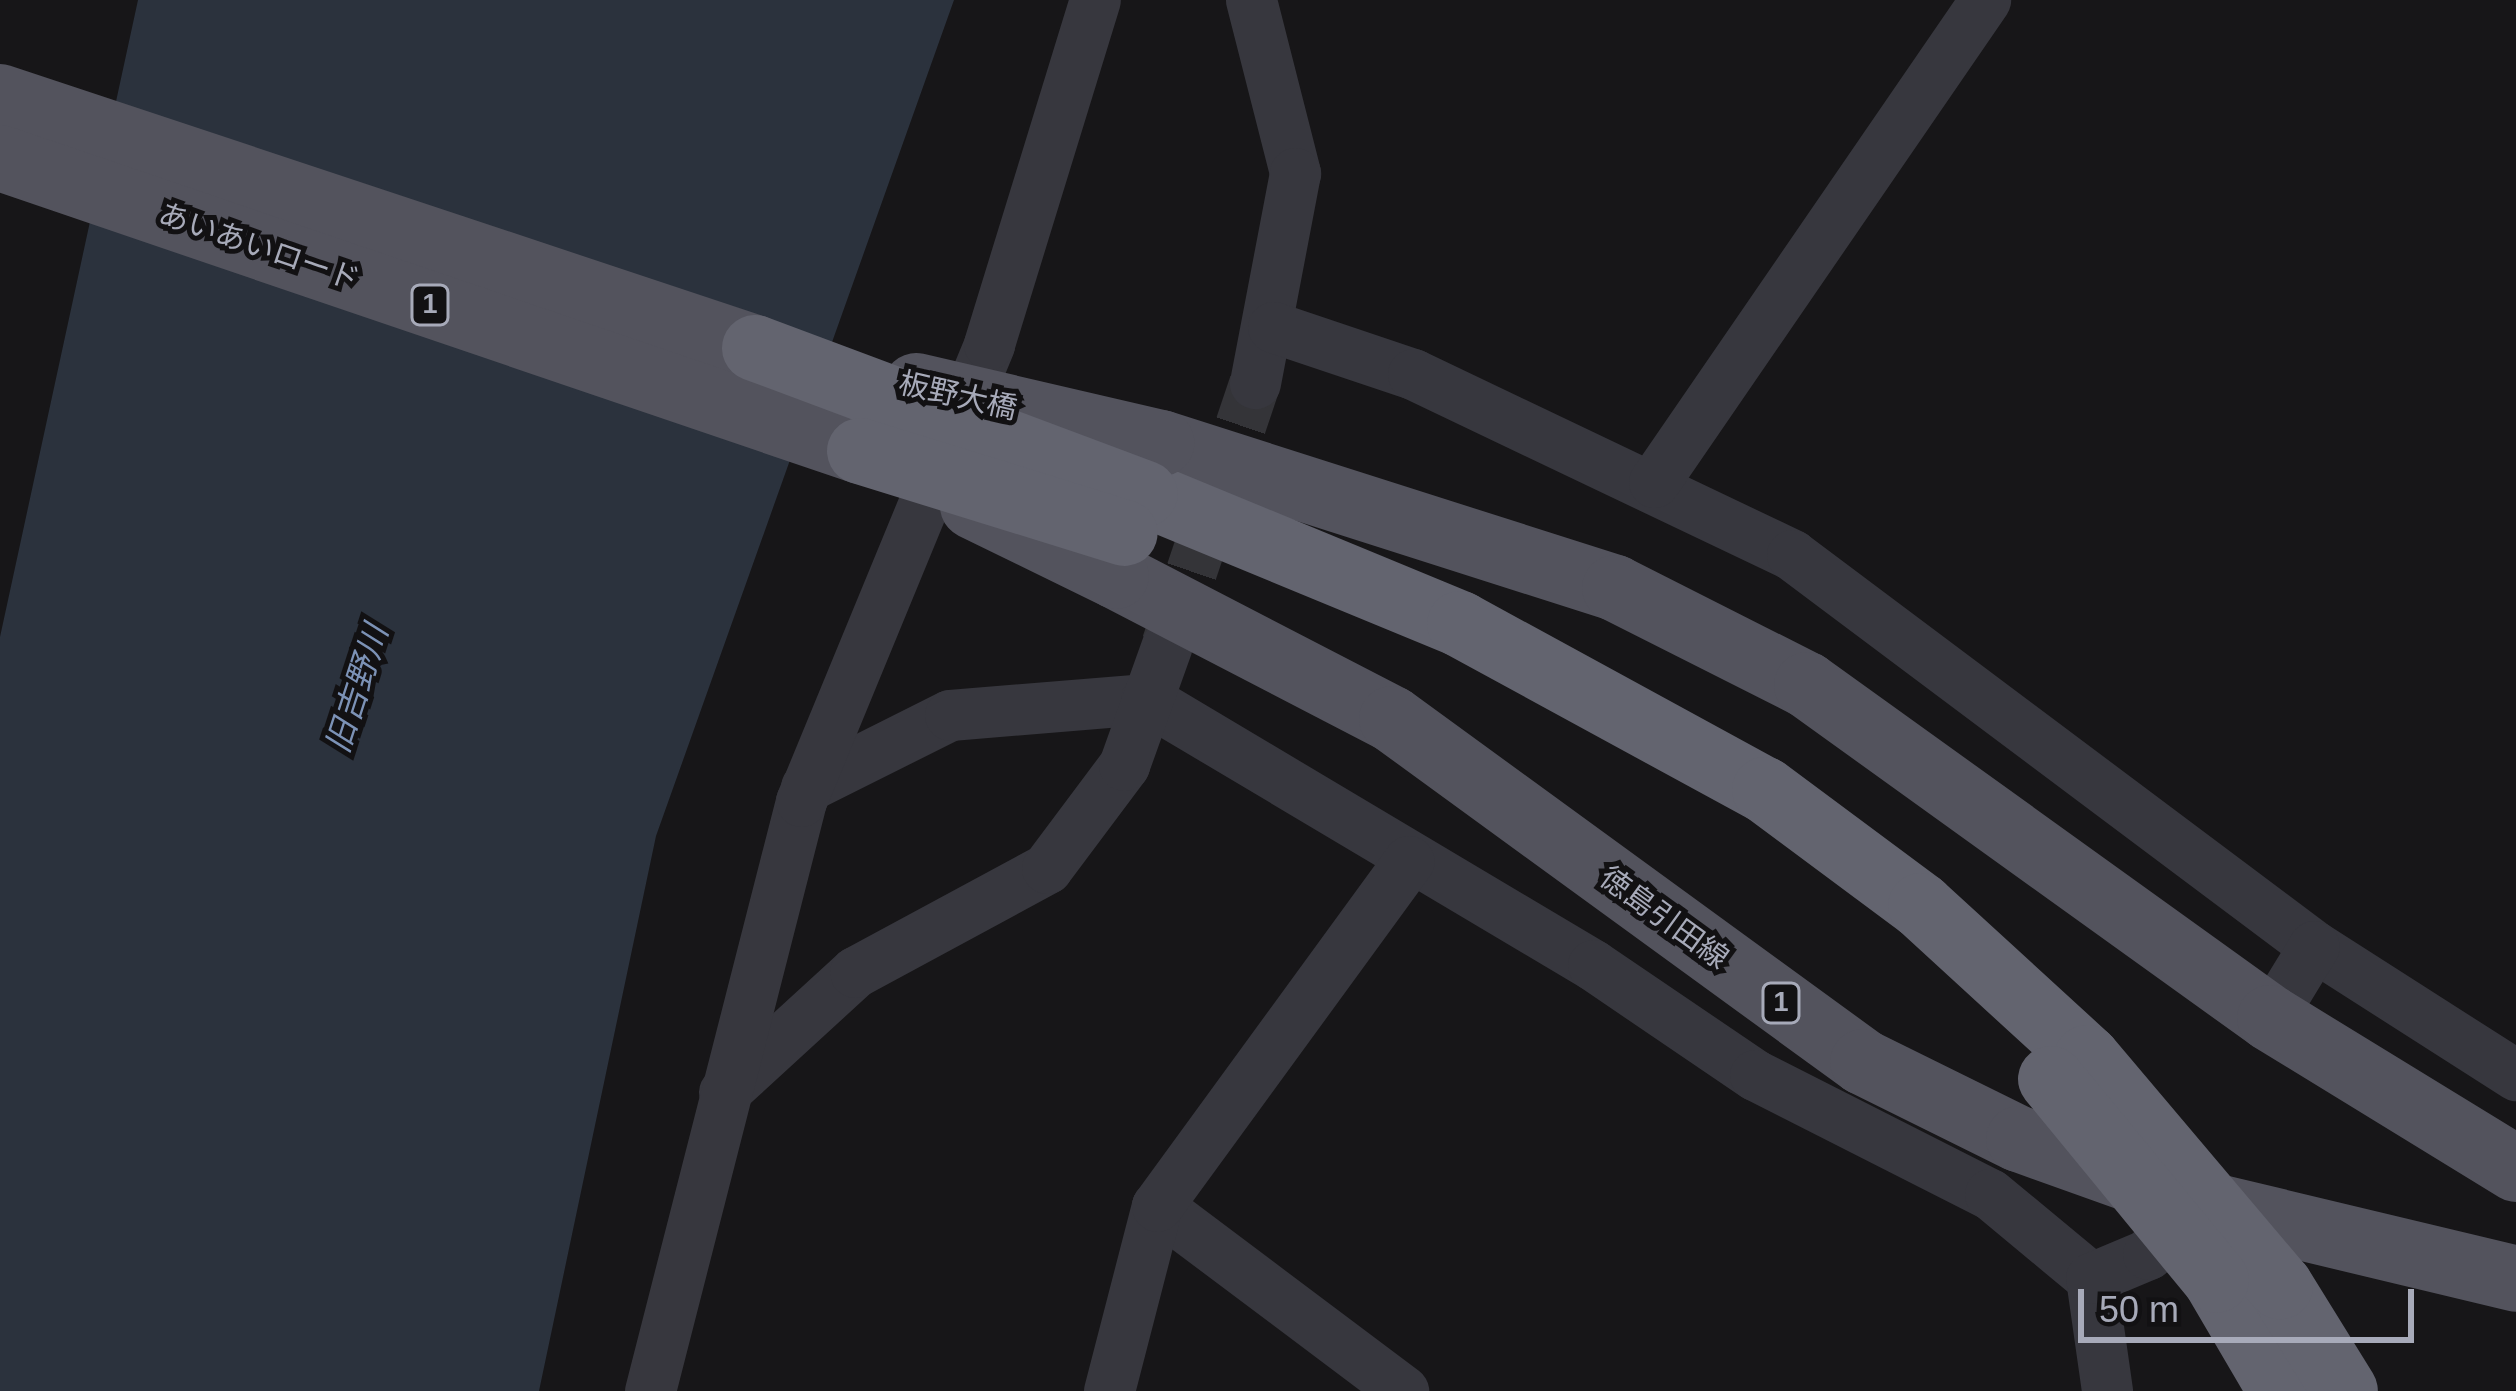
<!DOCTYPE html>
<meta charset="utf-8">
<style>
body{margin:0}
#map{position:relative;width:2516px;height:1391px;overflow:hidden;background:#171618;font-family:Helvetica,"Noto Sans JP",sans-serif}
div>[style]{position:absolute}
.water>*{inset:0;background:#2b323d}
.minor-tunnel>*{height:51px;margin-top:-25.5px;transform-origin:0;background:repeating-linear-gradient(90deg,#343438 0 51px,transparent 0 77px)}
.minor>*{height:51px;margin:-25.5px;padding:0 25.5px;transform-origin:25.5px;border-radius:25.5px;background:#37373e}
.major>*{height:66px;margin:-33px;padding:0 33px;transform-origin:33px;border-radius:33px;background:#53535d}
.highway>*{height:66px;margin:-33px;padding:0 33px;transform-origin:33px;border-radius:33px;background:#63646f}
.major-bridge>*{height:66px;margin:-33px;padding:0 33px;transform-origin:33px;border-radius:33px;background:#53535d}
.highway-bridge>*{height:66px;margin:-33px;padding:0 33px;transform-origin:33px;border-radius:33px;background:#63646f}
span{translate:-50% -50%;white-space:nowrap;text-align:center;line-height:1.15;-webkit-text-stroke:10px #121113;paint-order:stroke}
.shield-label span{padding:3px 9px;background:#121113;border:3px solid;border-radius:9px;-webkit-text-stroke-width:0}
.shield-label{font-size:27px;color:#a7aab9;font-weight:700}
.street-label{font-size:30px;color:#a7aab9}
.water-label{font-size:33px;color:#7c92b6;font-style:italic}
.scale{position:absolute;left:2078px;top:1289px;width:336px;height:54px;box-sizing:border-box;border:6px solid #a7aab9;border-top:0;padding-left:15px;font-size:36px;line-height:42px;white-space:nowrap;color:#a7aab9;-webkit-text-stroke:9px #121113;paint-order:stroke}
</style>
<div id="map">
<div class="water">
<i style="clip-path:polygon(138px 0,954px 0,656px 836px,539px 1391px,0 1391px,0 637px)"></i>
</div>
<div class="minor-tunnel">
<i style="left:1167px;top:644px;width:275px;rotate:-71.4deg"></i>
</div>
<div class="minor">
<i style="left:1251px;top:0;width:179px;rotate:75.7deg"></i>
<i style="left:1295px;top:173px;width:214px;rotate:100.8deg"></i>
<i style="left:1273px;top:327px;width:148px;rotate:18.6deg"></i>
<i style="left:1413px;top:374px;width:420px;rotate:25.5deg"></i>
<i style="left:1792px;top:555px;width:652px;rotate:36.83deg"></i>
<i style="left:2314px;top:946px;width:240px;rotate:32.6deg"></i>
<i style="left:1654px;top:482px;width:585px;rotate:-55.52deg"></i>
<i style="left:806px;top:787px;width:161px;rotate:-26.6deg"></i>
<i style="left:950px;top:715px;width:197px;rotate:-4.7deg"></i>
<i style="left:1146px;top:699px;width:520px;rotate:30.76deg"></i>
<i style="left:1593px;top:965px;width:196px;rotate:34.2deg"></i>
<i style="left:1755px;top:1075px;width:263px;rotate:26.9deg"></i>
<i style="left:1990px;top:1194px;width:131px;rotate:39.7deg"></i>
<i style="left:2091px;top:1278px;width:114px;rotate:81.9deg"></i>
<i style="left:2270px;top:1018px;width:84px;rotate:-58.6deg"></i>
<i style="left:724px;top:1092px;width:178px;rotate:-42.5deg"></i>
<i style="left:855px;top:972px;width:218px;rotate:-28.4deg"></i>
<i style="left:1047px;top:868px;width:129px;rotate:-53.2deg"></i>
<i style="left:1124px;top:765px;width:127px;rotate:-70.3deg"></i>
<i style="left:1157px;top:1206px;width:308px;rotate:36.9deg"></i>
<i style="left:2091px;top:1278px;width:62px;rotate:-22.8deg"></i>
<i style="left:2148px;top:1254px;width:69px;rotate:-50.3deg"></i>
<i style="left:650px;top:1391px;width:609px;rotate:-75.64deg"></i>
<i style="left:801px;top:801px;width:494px;rotate:-67.6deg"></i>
<i style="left:989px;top:344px;width:360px;rotate:-72.9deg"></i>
<i style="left:1109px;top:1391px;width:191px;rotate:-75.5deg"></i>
<i style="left:1157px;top:1206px;width:427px;rotate:-53.9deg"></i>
</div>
<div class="major">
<i style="left:0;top:97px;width:796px;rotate:18.39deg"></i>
<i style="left:0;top:158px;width:909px;rotate:18.81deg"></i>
<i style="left:1161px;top:443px;width:477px;rotate:17.7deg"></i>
<i style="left:1615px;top:588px;width:215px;rotate:26.8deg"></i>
<i style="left:1807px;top:685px;width:570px;rotate:35.72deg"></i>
<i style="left:2270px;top:1018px;width:289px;rotate:31.5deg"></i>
<i style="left:1116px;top:576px;width:311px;rotate:27.4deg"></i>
<i style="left:1392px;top:719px;width:583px;rotate:36.06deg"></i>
<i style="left:1863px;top:1062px;width:174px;rotate:26.3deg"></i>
<i style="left:2019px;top:1139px;width:184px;rotate:19.7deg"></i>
<i style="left:2192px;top:1201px;width:333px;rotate:13.5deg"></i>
</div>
<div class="highway">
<i style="left:1145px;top:494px;width:341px;rotate:22.4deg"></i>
<i style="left:1460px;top:624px;width:347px;rotate:28.6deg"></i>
<i style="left:1765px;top:790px;width:194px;rotate:36.6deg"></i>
<i style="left:1921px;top:906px;width:225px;rotate:42.5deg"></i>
<i style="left:2216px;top:1280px;width:129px;rotate:59.6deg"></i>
<i style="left:2280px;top:1286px;width:123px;rotate:58.2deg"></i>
</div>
<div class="major-bridge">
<i style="left:916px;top:386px;width:252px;rotate:13.1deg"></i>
<i style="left:973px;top:506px;width:159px;rotate:26.1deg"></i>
</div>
<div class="highway-bridge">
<i style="left:755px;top:348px;width:416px;rotate:20.5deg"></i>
<i style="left:860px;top:451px;width:277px;rotate:17.2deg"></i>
<i style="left:2087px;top:1058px;width:299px;rotate:49.8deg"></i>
<i style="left:2051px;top:1079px;width:260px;rotate:50.6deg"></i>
</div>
<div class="shield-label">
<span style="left:430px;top:305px">1</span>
<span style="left:1781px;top:1003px">1</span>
</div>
<div class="street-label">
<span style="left:259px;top:247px;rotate:19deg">あいあいロード</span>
<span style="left:958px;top:396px;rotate:13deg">板野大橋</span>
<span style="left:1664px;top:918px;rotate:36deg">徳島引田線</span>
</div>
<div class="water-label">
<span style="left:357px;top:689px;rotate:-72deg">旧吉野川</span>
</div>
<div class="scale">50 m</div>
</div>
